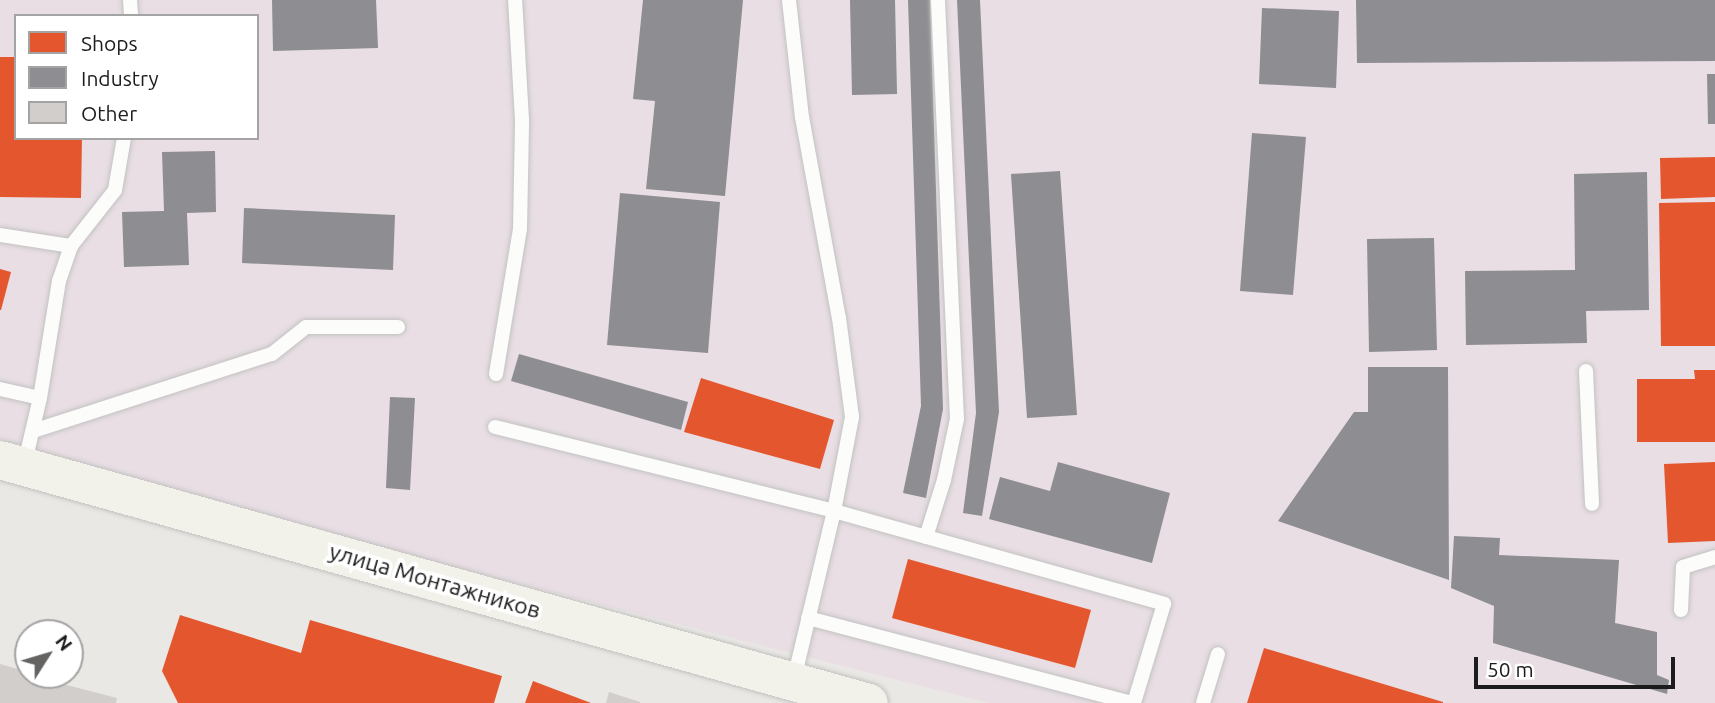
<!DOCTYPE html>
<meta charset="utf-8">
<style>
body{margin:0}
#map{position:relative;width:1715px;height:703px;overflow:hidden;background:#eae8e5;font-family:Ubuntu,sans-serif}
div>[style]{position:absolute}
.industrial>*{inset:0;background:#e8dee4}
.shops>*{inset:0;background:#e4572e}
.industry>*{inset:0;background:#8d8d92}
.building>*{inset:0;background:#d1cecc}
.roads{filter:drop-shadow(0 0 2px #c3c2c1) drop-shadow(0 0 2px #c3c2c1)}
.service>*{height:14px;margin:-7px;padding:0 7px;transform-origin:7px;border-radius:7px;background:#fcfcfb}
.secondary>*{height:38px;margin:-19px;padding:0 19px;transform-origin:19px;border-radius:19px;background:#f2f1ea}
span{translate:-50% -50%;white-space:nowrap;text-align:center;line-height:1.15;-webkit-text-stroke:7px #fff;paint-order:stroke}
.street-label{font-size:23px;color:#1c1c1c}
.legend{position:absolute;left:14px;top:14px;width:245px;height:126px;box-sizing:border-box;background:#fff;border:2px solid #a4a4a4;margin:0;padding:9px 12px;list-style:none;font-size:21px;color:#1c1c1c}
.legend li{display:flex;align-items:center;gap:14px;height:35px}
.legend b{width:35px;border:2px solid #a4a4a4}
.north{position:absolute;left:14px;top:619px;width:70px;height:70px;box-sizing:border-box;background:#fff;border:2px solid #a4a4a4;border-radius:50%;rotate:53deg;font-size:19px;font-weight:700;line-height:28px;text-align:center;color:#1c1c1c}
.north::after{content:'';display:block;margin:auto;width:24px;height:32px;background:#646362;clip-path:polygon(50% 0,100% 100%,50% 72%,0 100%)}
.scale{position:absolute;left:1474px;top:657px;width:201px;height:32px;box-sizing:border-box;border:4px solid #1c1c1c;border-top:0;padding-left:9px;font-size:21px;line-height:24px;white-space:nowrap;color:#1c1c1c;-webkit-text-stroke:5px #fff;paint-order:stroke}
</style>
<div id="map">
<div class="industrial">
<i style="clip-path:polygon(evenodd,0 0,1715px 0,1715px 703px,989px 703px,0 452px,0 0,16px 16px,257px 16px,257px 138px,16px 138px,16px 16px)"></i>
</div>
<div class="shops">
<i style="clip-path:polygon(0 57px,16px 57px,16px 138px,82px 138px,81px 198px,0 197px)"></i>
<i style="clip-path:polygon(1715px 157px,1715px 197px,1661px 199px,1660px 158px)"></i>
<i style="clip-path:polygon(1715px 202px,1715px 346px,1661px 346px,1659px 203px)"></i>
<i style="clip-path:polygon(0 269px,11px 272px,1px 310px,0 310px)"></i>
<i style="clip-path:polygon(1694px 370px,1715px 370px,1715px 442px,1637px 442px,1637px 379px,1695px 379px)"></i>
<i style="clip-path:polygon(701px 378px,834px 420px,820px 469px,684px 432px)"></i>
<i style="clip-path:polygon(1715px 462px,1715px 541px,1668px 543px,1664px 464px)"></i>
<i style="clip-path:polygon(908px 559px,1091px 610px,1075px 668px,892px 618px)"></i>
<i style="clip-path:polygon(180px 615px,301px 653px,310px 620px,502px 676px,494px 703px,178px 703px,162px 671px)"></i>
<i style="clip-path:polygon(1264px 648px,1443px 702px,1443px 703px,1247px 703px)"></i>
<i style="clip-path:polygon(533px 681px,591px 703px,525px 703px)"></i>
</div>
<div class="industry">
<i style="clip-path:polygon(272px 0,376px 0,378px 48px,273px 51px)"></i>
<i style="clip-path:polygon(643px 0,743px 0,725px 196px,646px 189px,655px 101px,633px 99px)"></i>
<i style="clip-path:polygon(850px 0,895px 0,897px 94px,852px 95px)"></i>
<i style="clip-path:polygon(908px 0,930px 0,943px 409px,926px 498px,903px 493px,921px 406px)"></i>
<i style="clip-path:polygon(957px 0,980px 0,999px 412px,982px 516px,963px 513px,976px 413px)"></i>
<i style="clip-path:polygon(1356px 0,1715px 0,1715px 61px,1357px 63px)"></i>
<i style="clip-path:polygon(1262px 8px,1339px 11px,1336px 88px,1259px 84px)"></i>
<i style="clip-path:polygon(1707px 74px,1715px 74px,1715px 124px,1708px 124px)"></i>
<i style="clip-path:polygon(1252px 133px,1306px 137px,1293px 295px,1240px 291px)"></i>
<i style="clip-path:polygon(215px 151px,216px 212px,187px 213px,189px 265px,124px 267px,122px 212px,164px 211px,162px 152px)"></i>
<i style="clip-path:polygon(1060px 171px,1077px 415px,1027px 418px,1011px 174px)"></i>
<i style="clip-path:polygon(1647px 172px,1649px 310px,1586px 311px,1587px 343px,1466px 345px,1465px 271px,1575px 270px,1574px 174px)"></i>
<i style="clip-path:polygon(620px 193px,720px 202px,708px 353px,607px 345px)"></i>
<i style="clip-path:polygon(244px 208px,395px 215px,393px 270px,242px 263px)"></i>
<i style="clip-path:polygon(1434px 238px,1437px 350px,1369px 352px,1367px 239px)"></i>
<i style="clip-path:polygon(519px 354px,688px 402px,681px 430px,511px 381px)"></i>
<i style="clip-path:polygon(1368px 367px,1448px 367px,1449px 580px,1278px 521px,1354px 412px,1368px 412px)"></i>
<i style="clip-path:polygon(390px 397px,415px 398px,410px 490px,386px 488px)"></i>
<i style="clip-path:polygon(1058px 462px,1170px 493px,1152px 563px,989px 519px,1000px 477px,1050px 491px)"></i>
<i style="clip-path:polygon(1454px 536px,1500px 538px,1499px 555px,1619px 560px,1615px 623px,1657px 632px,1657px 675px,1669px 680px,1667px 694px,1493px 643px,1494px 606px,1451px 588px)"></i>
</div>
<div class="building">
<i style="clip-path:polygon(0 664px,28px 672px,28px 675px,117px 698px,116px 703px,0 703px)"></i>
<i style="clip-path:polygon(609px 692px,640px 702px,640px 703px,606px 703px)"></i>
</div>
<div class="roads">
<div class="service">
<i style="left:130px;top:0;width:16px;rotate:86deg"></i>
<i style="left:789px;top:0;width:118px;rotate:83.7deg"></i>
<i style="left:802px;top:117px;width:204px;rotate:79.6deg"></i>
<i style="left:839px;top:318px;width:100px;rotate:82.5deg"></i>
<i style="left:852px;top:417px;width:96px;rotate:100.8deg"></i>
<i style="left:834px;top:511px;width:343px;rotate:15.7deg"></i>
<i style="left:1164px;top:604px;width:103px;rotate:106.9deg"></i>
<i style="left:0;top:235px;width:72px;rotate:8.8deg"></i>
<i style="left:1586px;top:371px;width:133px;rotate:87.4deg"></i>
<i style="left:496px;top:374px;width:147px;rotate:-80.6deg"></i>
<i style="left:520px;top:229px;width:109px;rotate:-88.9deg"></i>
<i style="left:522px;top:120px;width:120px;rotate:-93.3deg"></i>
<i style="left:0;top:389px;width:41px;rotate:12.7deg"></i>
<i style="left:495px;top:427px;width:349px;rotate:13.9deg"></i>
<i style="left:834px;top:511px;width:173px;rotate:103.4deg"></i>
<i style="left:33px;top:431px;width:251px;rotate:-17.9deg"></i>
<i style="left:272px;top:354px;width:43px;rotate:-38.5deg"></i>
<i style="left:306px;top:327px;width:92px"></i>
<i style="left:24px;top:466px;width:70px;rotate:-76.8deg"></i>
<i style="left:40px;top:398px;width:119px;rotate:-80.8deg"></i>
<i style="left:59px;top:281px;width:37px;rotate:-71deg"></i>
<i style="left:71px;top:246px;width:71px;rotate:-51.8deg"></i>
<i style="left:115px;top:190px;width:53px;rotate:-80.2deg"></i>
<i style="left:926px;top:537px;width:60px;rotate:-72.5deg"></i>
<i style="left:944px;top:480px;width:62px;rotate:-78deg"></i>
<i style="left:957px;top:419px;width:419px;rotate:-92.6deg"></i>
<i style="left:1681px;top:610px;width:43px;rotate:-87.3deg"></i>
<i style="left:1683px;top:567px;width:34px;rotate:-17deg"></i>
<i style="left:808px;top:618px;width:334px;rotate:14.7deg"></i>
<i style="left:1203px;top:703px;width:51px;rotate:-73deg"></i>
</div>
<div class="secondary">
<i style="left:0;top:460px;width:902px;rotate:15.62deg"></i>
</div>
</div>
<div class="street-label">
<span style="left:435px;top:581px;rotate:16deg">улица Монтажников</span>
</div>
<ul class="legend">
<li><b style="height:19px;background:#e4572e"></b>Shops</li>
<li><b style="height:19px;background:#8d8d92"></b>Industry</li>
<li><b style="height:19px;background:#d1cecc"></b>Other</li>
</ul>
<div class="north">N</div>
<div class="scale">50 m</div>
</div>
